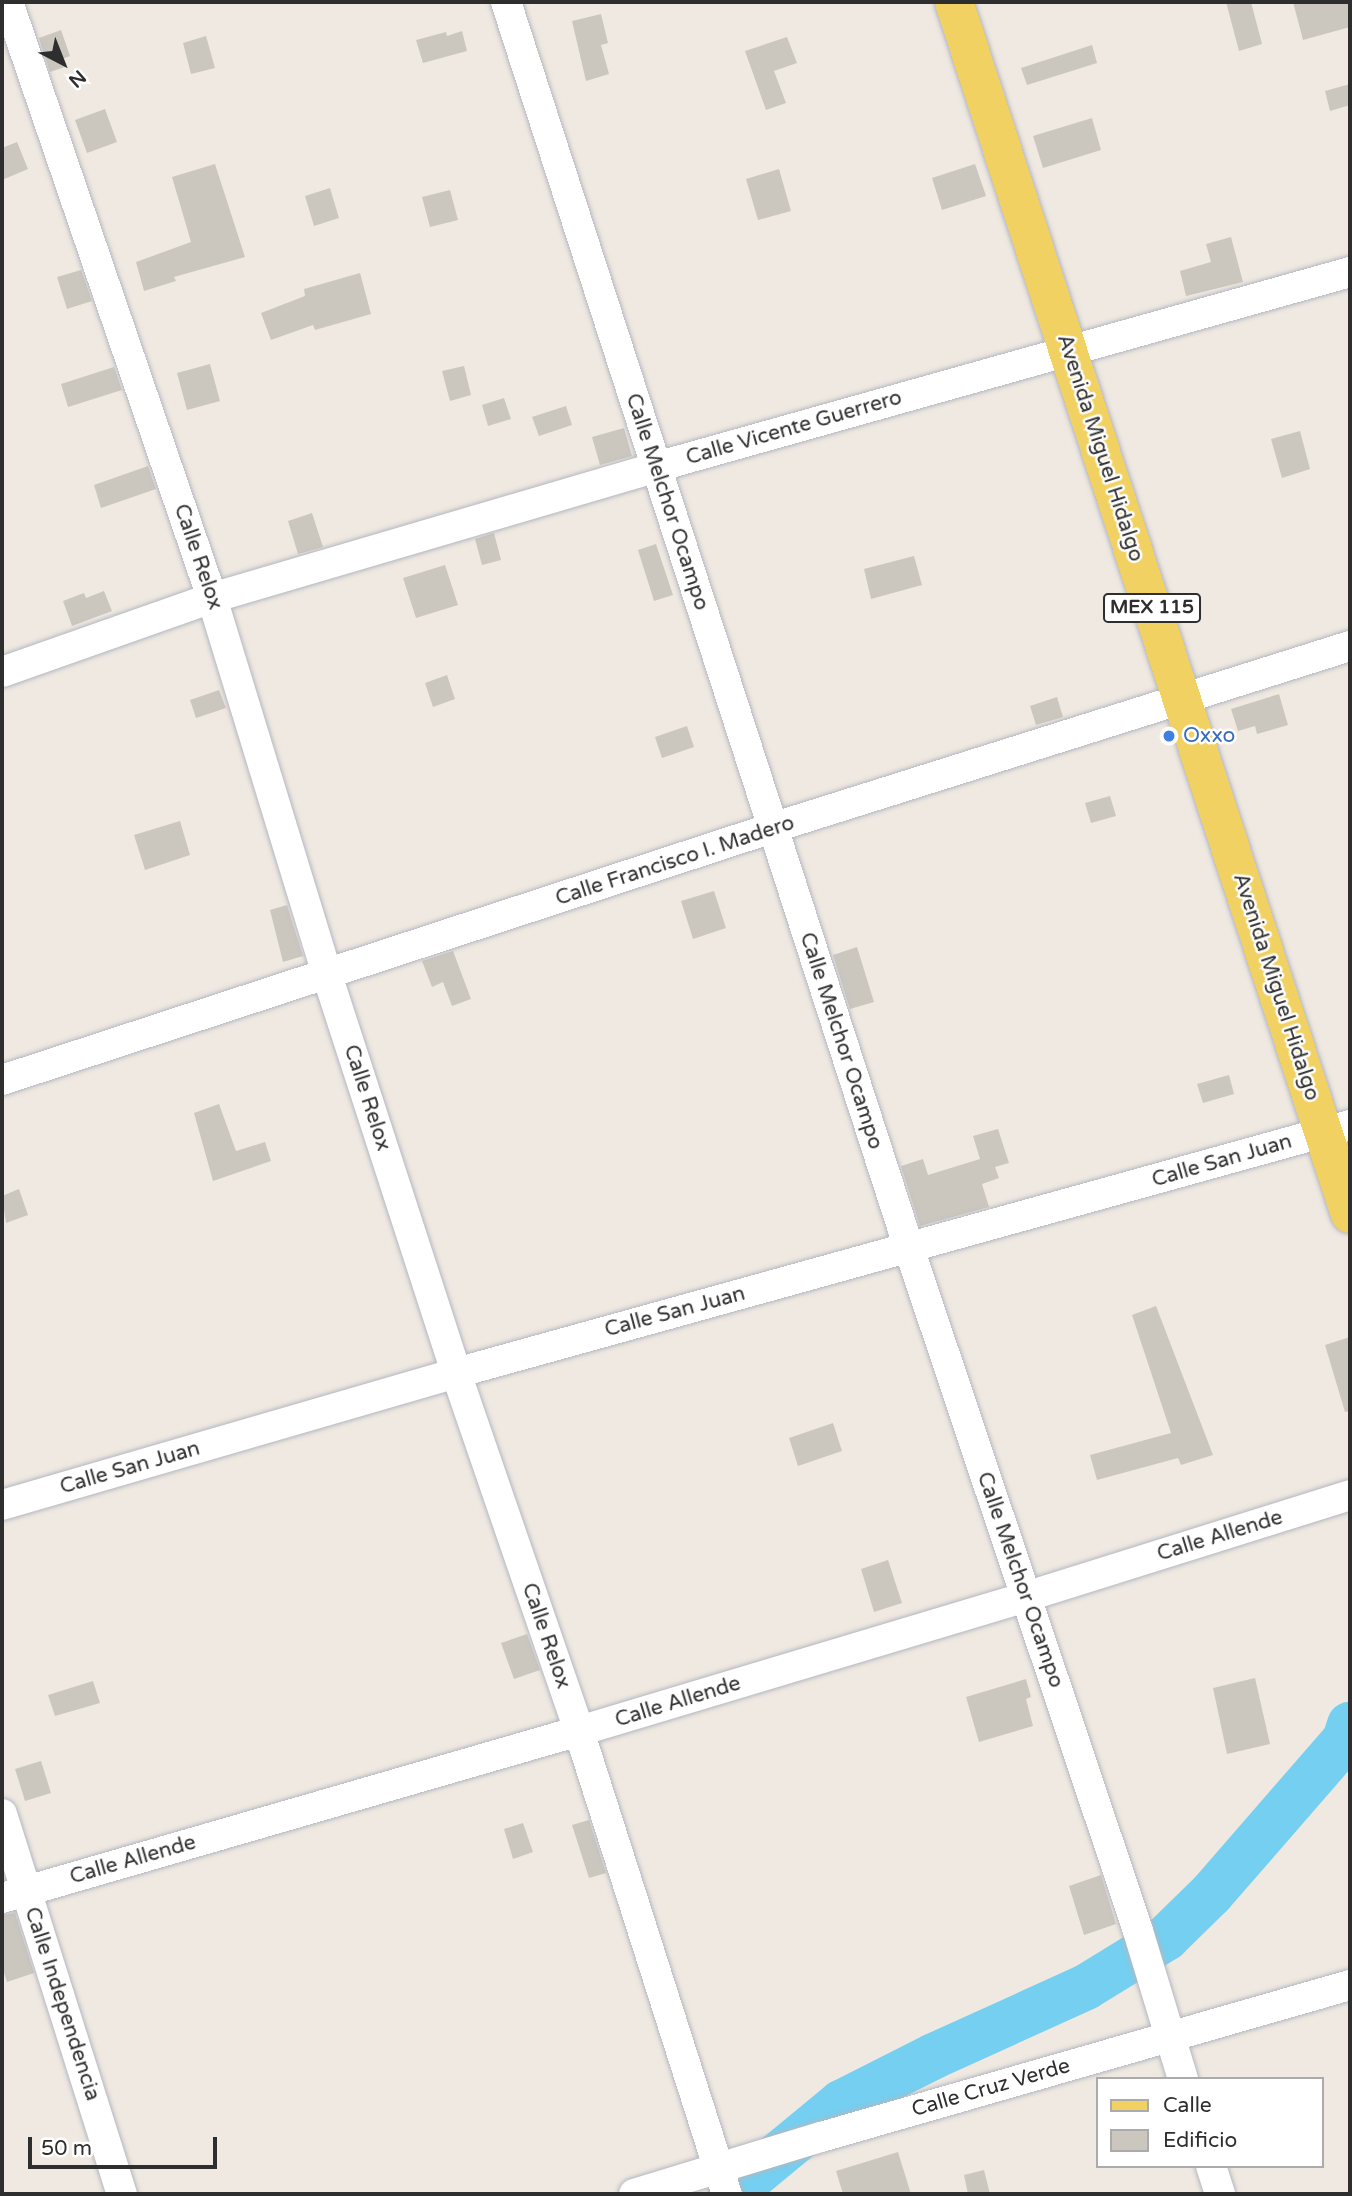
<!DOCTYPE html>
<style>
body{margin:0}
#map{position:relative;width:1352px;height:2196px;overflow:hidden;background:#efe9e1;font-family:"Varela Round",sans-serif}
div>[style]{position:absolute}
.river>*{height:46px;margin:-23px;padding:0 23px;transform-origin:23px;border-radius:23px;background:#75cff0}
.building>*{inset:0;background:#cbc7bf}
.roads{filter:drop-shadow(0 0 2px #b4b7c1) drop-shadow(0 0 2px #b4b7c1)}
.minor>*{height:30px;margin:-15px;padding:0 15px;transform-origin:15px;border-radius:15px;background:#fff}
.primary>*{height:38px;margin:-19px;padding:0 19px;transform-origin:19px;border-radius:19px;background:#f2d163}
.dots>*{width:19px;height:19px;translate:-50% -50%;box-sizing:border-box;border:4px solid #fff;border-radius:50%}
span{translate:-50% -50%;white-space:nowrap;text-align:center;line-height:1.15;-webkit-text-stroke:5px #fff;paint-order:stroke}
.shield-label span{padding:2px 5px;background:#fff;border:2px solid;border-radius:5px;-webkit-text-stroke-width:0}
.shield-label{font-size:19px;color:#2e2e2e;font-weight:700}
.street-label{font-size:21px;color:#2e2e2e}
.shop-label{font-size:21px;color:#366cbe}
.left{translate:0 -50%;text-align:left}
.frame{position:absolute;inset:0;border:4px solid #2e2e2e;pointer-events:none}
.legend{position:absolute;left:1096px;top:2077px;width:228px;height:91px;box-sizing:border-box;background:#fff;border:2px solid #ababab;margin:0;padding:9px 12px;list-style:none;font-size:21px;color:#2e2e2e}
.legend li{display:flex;align-items:center;gap:14px;height:35px}
.legend b{width:35px;border:2px solid #ababab}
.north{position:absolute;left:28px;top:28px;width:70px;height:70px;-webkit-text-stroke:5px #fff;paint-order:stroke;rotate:138deg;font-size:19px;font-weight:700;line-height:28px;text-align:center;color:#2e2e2e}
.north::after{content:'';display:block;margin:auto;width:24px;height:32px;background:#2e2e2e;clip-path:polygon(50% 0,100% 100%,50% 72%,0 100%)}
.scale{position:absolute;left:28px;top:2137px;width:189px;height:32px;box-sizing:border-box;border:4px solid #2e2e2e;border-top:0;padding-left:9px;font-size:21px;line-height:24px;white-space:nowrap;color:#2e2e2e;-webkit-text-stroke:5px #fff;paint-order:stroke}
</style>
<div id="map">
<div class="river">
<i style="left:731px;top:2194px;width:143px;rotate:-39.6deg"></i>
<i style="left:841px;top:2103px;width:104px;rotate:-26.8deg"></i>
<i style="left:934px;top:2056px;width:167px;rotate:-24.4deg"></i>
<i style="left:1086px;top:1987px;width:94px;rotate:-31.5deg"></i>
<i style="left:1166px;top:1938px;width:63px;rotate:-44.4deg"></i>
<i style="left:1211px;top:1894px;width:204px;rotate:-49deg"></i>
<i style="left:1345px;top:1740px;width:16px;rotate:-72deg"></i>
</div>
<div class="building">
<i style="clip-path:polygon(1226px 2px,1251px 2px,1262px 44px,1239px 51px)"></i>
<i style="clip-path:polygon(1293px 2px,1350px 2px,1350px 27px,1303px 40px)"></i>
<i style="clip-path:polygon(601px 14px,608px 43px,601px 45px,609px 74px,586px 81px,572px 21px)"></i>
<i style="clip-path:polygon(61px 30px,70px 56px,62px 59px,65px 67px,50px 72px,39px 38px)"></i>
<i style="clip-path:polygon(462px 31px,467px 51px,423px 63px,416px 40px,446px 32px,447px 36px)"></i>
<i style="clip-path:polygon(206px 36px,215px 68px,191px 74px,183px 43px)"></i>
<i style="clip-path:polygon(787px 37px,797px 63px,774px 71px,786px 103px,766px 110px,745px 51px)"></i>
<i style="clip-path:polygon(1092px 45px,1097px 63px,1027px 85px,1021px 68px)"></i>
<i style="clip-path:polygon(1350px 84px,1350px 105px,1330px 111px,1325px 91px)"></i>
<i style="clip-path:polygon(105px 109px,117px 142px,87px 153px,75px 120px)"></i>
<i style="clip-path:polygon(1092px 118px,1101px 150px,1043px 168px,1033px 136px)"></i>
<i style="clip-path:polygon(17px 142px,28px 169px,2px 180px,2px 148px)"></i>
<i style="clip-path:polygon(215px 164px,245px 257px,174px 277px,176px 281px,144px 291px,136px 262px,191px 242px,172px 177px)"></i>
<i style="clip-path:polygon(975px 164px,986px 196px,942px 210px,932px 178px)"></i>
<i style="clip-path:polygon(779px 169px,791px 211px,758px 220px,746px 179px)"></i>
<i style="clip-path:polygon(330px 188px,339px 218px,314px 226px,305px 196px)"></i>
<i style="clip-path:polygon(450px 190px,458px 220px,430px 227px,422px 197px)"></i>
<i style="clip-path:polygon(1231px 237px,1243px 282px,1186px 296px,1180px 271px,1211px 262px,1206px 244px)"></i>
<i style="clip-path:polygon(81px 270px,92px 301px,67px 309px,57px 277px)"></i>
<i style="clip-path:polygon(360px 273px,371px 314px,315px 330px,313px 325px,271px 340px,261px 313px,305px 296px,304px 289px)"></i>
<i style="clip-path:polygon(210px 364px,220px 401px,187px 410px,177px 373px)"></i>
<i style="clip-path:polygon(464px 366px,471px 395px,450px 401px,442px 371px)"></i>
<i style="clip-path:polygon(114px 367px,122px 390px,68px 407px,61px 384px)"></i>
<i style="clip-path:polygon(504px 398px,511px 419px,488px 426px,482px 405px)"></i>
<i style="clip-path:polygon(566px 406px,572px 425px,539px 436px,532px 417px)"></i>
<i style="clip-path:polygon(624px 428px,632px 456px,600px 465px,592px 437px)"></i>
<i style="clip-path:polygon(1300px 431px,1310px 469px,1282px 478px,1271px 439px)"></i>
<i style="clip-path:polygon(148px 466px,156px 489px,101px 508px,94px 485px)"></i>
<i style="clip-path:polygon(312px 513px,323px 547px,298px 554px,288px 521px)"></i>
<i style="clip-path:polygon(494px 533px,501px 560px,482px 565px,475px 539px)"></i>
<i style="clip-path:polygon(656px 544px,673px 595px,654px 601px,638px 550px)"></i>
<i style="clip-path:polygon(914px 556px,922px 585px,871px 599px,864px 569px)"></i>
<i style="clip-path:polygon(445px 565px,458px 605px,416px 618px,403px 578px)"></i>
<i style="clip-path:polygon(104px 591px,112px 611px,72px 626px,63px 601px,84px 593px,86px 598px)"></i>
<i style="clip-path:polygon(447px 675px,455px 699px,433px 707px,425px 683px)"></i>
<i style="clip-path:polygon(219px 690px,226px 708px,196px 718px,190px 700px)"></i>
<i style="clip-path:polygon(1279px 694px,1288px 725px,1257px 734px,1255px 726px,1238px 731px,1231px 709px)"></i>
<i style="clip-path:polygon(1057px 697px,1063px 717px,1036px 725px,1030px 706px)"></i>
<i style="clip-path:polygon(687px 726px,694px 747px,662px 758px,655px 737px)"></i>
<i style="clip-path:polygon(1110px 796px,1116px 816px,1091px 823px,1085px 803px)"></i>
<i style="clip-path:polygon(180px 821px,190px 855px,145px 870px,134px 835px)"></i>
<i style="clip-path:polygon(714px 891px,726px 928px,693px 939px,681px 901px)"></i>
<i style="clip-path:polygon(287px 905px,303px 956px,283px 962px,270px 910px)"></i>
<i style="clip-path:polygon(857px 947px,874px 1002px,850px 1009px,833px 955px)"></i>
<i style="clip-path:polygon(453px 951px,471px 999px,452px 1006px,443px 982px,432px 987px,422px 961px)"></i>
<i style="clip-path:polygon(1229px 1075px,1234px 1094px,1203px 1103px,1197px 1084px)"></i>
<i style="clip-path:polygon(219px 1104px,236px 1151px,265px 1142px,271px 1161px,213px 1181px,194px 1113px)"></i>
<i style="clip-path:polygon(998px 1129px,1009px 1163px,995px 1167px,999px 1178px,982px 1184px,989px 1207px,920px 1226px,901px 1166px,923px 1159px,928px 1175px,980px 1159px,973px 1136px)"></i>
<i style="clip-path:polygon(19px 1189px,28px 1215px,6px 1223px,2px 1196px)"></i>
<i style="clip-path:polygon(1156px 1306px,1213px 1455px,1181px 1465px,1178px 1458px,1097px 1480px,1090px 1455px,1171px 1433px,1132px 1315px)"></i>
<i style="clip-path:polygon(1350px 1337px,1350px 1411px,1345px 1412px,1325px 1345px)"></i>
<i style="clip-path:polygon(833px 1423px,842px 1451px,798px 1466px,789px 1438px)"></i>
<i style="clip-path:polygon(888px 1560px,902px 1603px,874px 1612px,861px 1569px)"></i>
<i style="clip-path:polygon(527px 1634px,540px 1670px,514px 1679px,501px 1643px)"></i>
<i style="clip-path:polygon(1255px 1678px,1270px 1744px,1227px 1754px,1213px 1688px)"></i>
<i style="clip-path:polygon(1026px 1679px,1031px 1697px,1026px 1699px,1033px 1726px,979px 1742px,966px 1697px)"></i>
<i style="clip-path:polygon(93px 1681px,100px 1703px,55px 1716px,48px 1695px)"></i>
<i style="clip-path:polygon(41px 1761px,51px 1793px,25px 1801px,15px 1769px)"></i>
<i style="clip-path:polygon(589px 1820px,606px 1873px,589px 1878px,572px 1825px)"></i>
<i style="clip-path:polygon(523px 1823px,533px 1852px,513px 1859px,504px 1829px)"></i>
<i style="clip-path:polygon(1101px 1875px,1116px 1924px,1084px 1935px,1069px 1886px)"></i>
<i style="clip-path:polygon(15px 1913px,34px 1973px,7px 1982px,2px 1967px,2px 1915px)"></i>
<i style="clip-path:polygon(898px 2152px,911px 2194px,843px 2194px,836px 2171px)"></i>
<i style="clip-path:polygon(984px 2170px,990px 2194px,968px 2194px,964px 2175px)"></i>
</div>
<div class="roads">
<div class="minor">
<i style="left:8px;top:2px;width:630px;rotate:71.1deg"></i>
<i style="left:212px;top:598px;width:394px;rotate:73deg"></i>
<i style="left:327px;top:975px;width:418px;rotate:72deg"></i>
<i style="left:456px;top:1373px;width:379px;rotate:71deg"></i>
<i style="left:579px;top:1731px;width:486px;rotate:72.3deg"></i>
<i style="left:506px;top:2px;width:1310px;rotate:72.08deg"></i>
<i style="left:909px;top:1248px;width:720px;rotate:71.46deg"></i>
<i style="left:1138px;top:1931px;width:155px;rotate:73.1deg"></i>
<i style="left:2px;top:672px;width:223px;rotate:-19.4deg"></i>
<i style="left:212px;top:598px;width:463px;rotate:-16.4deg"></i>
<i style="left:656px;top:467px;width:721px;rotate:-15.69deg"></i>
<i style="left:2px;top:1080px;width:810px;rotate:-18.12deg"></i>
<i style="left:772px;top:828px;width:606px;rotate:-17.48deg"></i>
<i style="left:2px;top:1505px;width:473px;rotate:-16.2deg"></i>
<i style="left:456px;top:1373px;width:928px;rotate:-15.5deg"></i>
<i style="left:2px;top:1814px;width:398px;rotate:72.5deg"></i>
<i style="left:2px;top:1898px;width:601px;rotate:-16.14deg"></i>
<i style="left:579px;top:1731px;width:466px;rotate:-16.7deg"></i>
<i style="left:1025px;top:1597px;width:341px;rotate:-17.4deg"></i>
<i style="left:1211px;top:2166px;width:29px;rotate:72deg"></i>
<i style="left:634px;top:2194px;width:195px;rotate:-17deg"></i>
<i style="left:821px;top:2137px;width:550px;rotate:-16.03deg"></i>
</div>
<div class="primary">
<i style="left:954px;top:2px;width:1275px;rotate:71.91deg"></i>
</div>
</div>
<div class="dots">
<i style="left:1169px;top:736px;background:#3f7fe0"></i>
</div>
<div class="shield-label">
<span style="left:1152px;top:608px">MEX 115</span>
</div>
<div class="street-label">
<span style="left:794px;top:428px;rotate:-16deg">Calle Vicente Guerrero</span>
<span style="left:1100px;top:448px;rotate:72deg">Avenida Miguel Hidalgo</span>
<span style="left:667px;top:502px;rotate:72deg">Calle Melchor Ocampo</span>
<span style="left:198px;top:557px;rotate:71deg">Calle Relox</span>
<span style="left:675px;top:861px;rotate:-18deg">Calle Francisco I. Madero</span>
<span style="left:1276px;top:987px;rotate:72deg">Avenida Miguel Hidalgo</span>
<span style="left:841px;top:1041px;rotate:72deg">Calle Melchor Ocampo</span>
<span style="left:367px;top:1098px;rotate:72deg">Calle Relox</span>
<span style="left:1222px;top:1161px;rotate:-16deg">Calle San Juan</span>
<span style="left:675px;top:1312px;rotate:-15deg">Calle San Juan</span>
<span style="left:130px;top:1468px;rotate:-16deg">Calle San Juan</span>
<span style="left:1220px;top:1536px;rotate:-17deg">Calle Allende</span>
<span style="left:1020px;top:1580px;rotate:71deg">Calle Melchor Ocampo</span>
<span style="left:546px;top:1636px;rotate:71deg">Calle Relox</span>
<span style="left:678px;top:1702px;rotate:-17deg">Calle Allende</span>
<span style="left:133px;top:1860px;rotate:-16deg">Calle Allende</span>
<span style="left:62px;top:2004px;rotate:72deg">Calle Independencia</span>
<span style="left:991px;top:2088px;rotate:-16deg">Calle Cruz Verde</span>
</div>
<div class="shop-label">
<span class="left" style="left:1183px;top:736px">Oxxo</span>
</div>
<div class="frame"></div>
<ul class="legend">
<li><b style="height:9px;background:#f2d163"></b>Calle</li>
<li><b style="height:19px;background:#cbc7bf"></b>Edificio</li>
</ul>
<div class="north">N</div>
<div class="scale">50 m</div>
</div>
